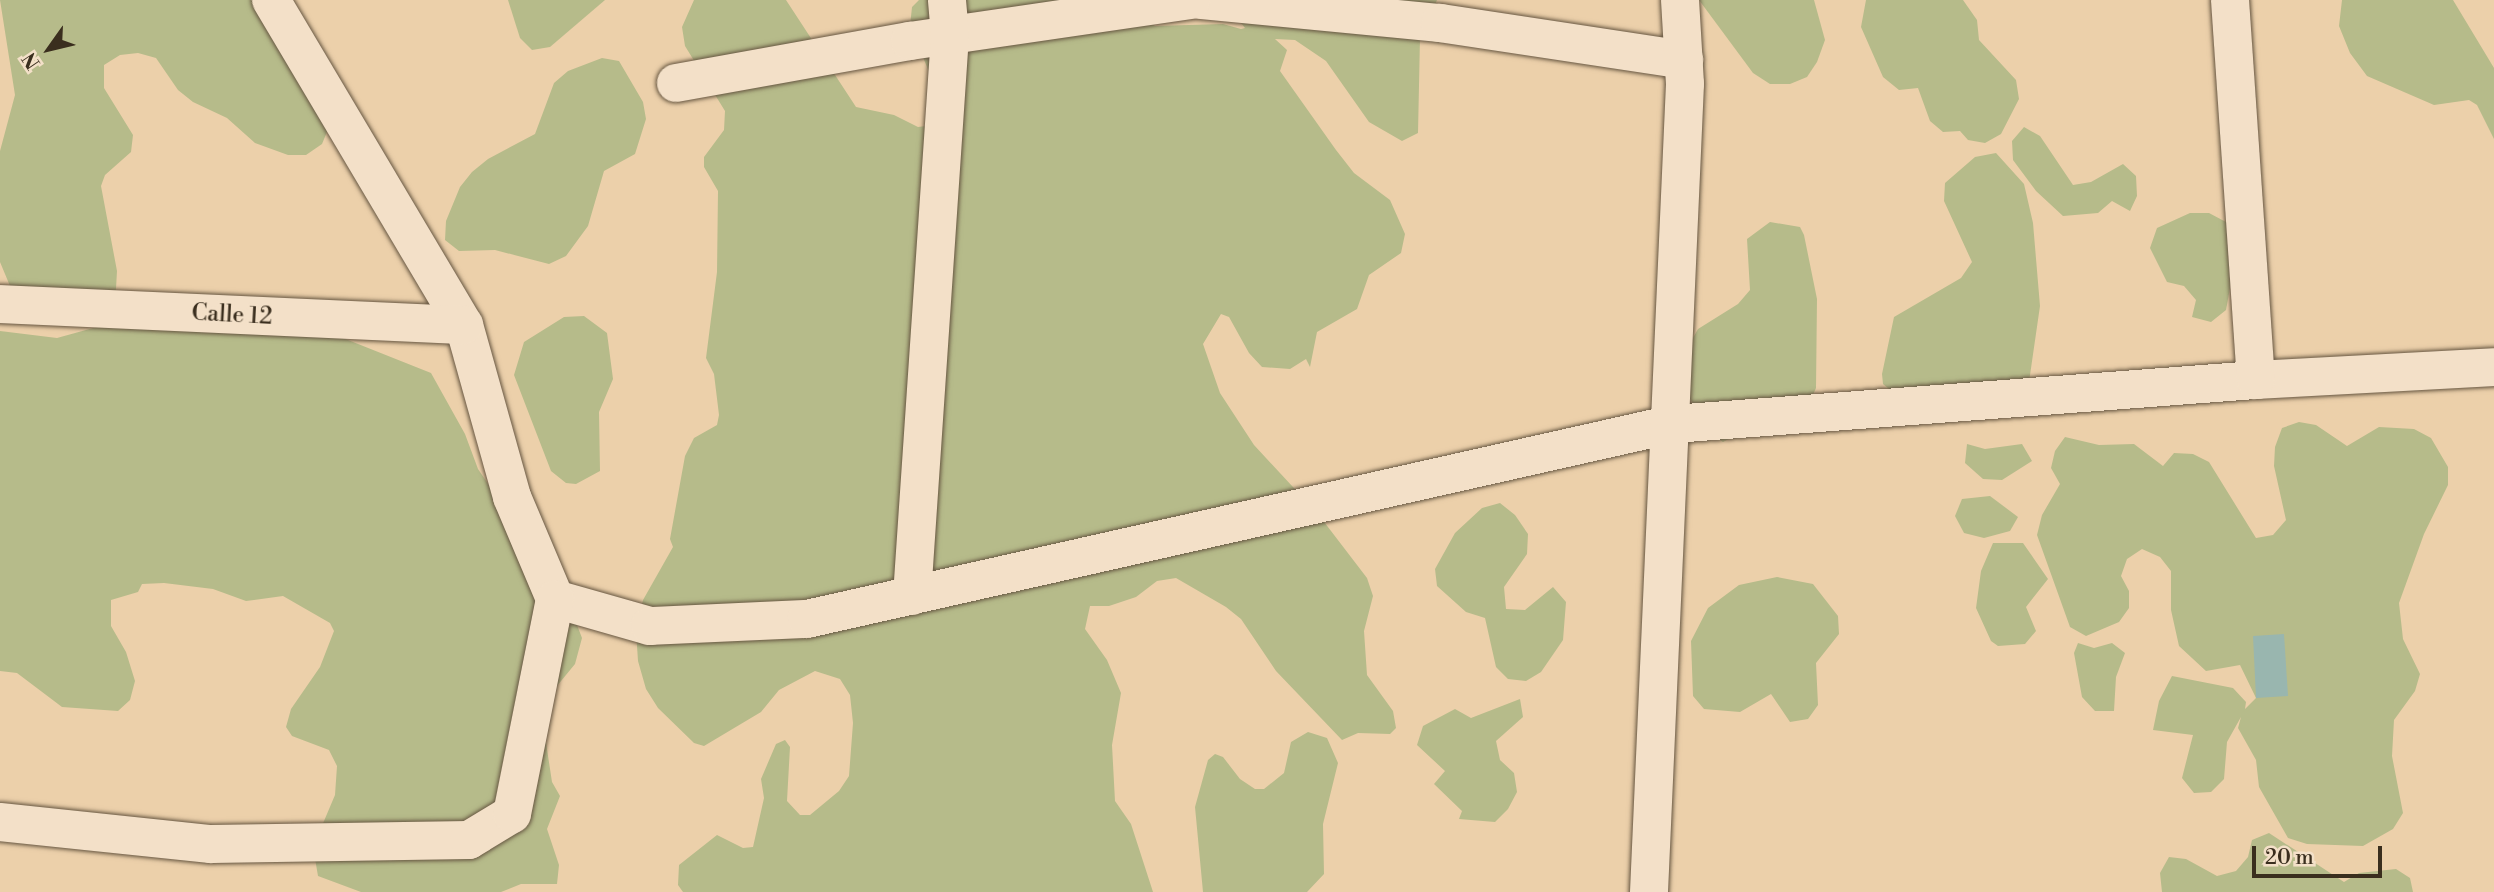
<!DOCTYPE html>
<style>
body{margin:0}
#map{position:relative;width:2494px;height:892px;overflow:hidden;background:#ecd0aa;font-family:"Libre Bodoni",serif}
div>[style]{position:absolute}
.green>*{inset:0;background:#b6bb8a}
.water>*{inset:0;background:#99b6af}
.roads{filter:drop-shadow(0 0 2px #665641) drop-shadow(0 0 2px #665641)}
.minor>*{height:38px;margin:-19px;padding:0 19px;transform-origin:19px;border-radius:19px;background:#f3e0c8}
span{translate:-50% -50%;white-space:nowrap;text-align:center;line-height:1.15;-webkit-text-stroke:5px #f3e0c8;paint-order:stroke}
.street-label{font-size:23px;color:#3a2e1e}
.north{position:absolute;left:14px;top:14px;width:70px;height:70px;-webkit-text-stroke:5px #f3e0c8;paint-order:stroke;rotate:236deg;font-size:19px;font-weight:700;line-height:28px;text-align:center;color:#3a2e1e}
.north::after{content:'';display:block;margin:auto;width:24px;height:32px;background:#3a2e1e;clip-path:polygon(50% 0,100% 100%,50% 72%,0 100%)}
.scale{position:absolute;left:2252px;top:846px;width:130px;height:32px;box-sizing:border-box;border:4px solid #3a2e1e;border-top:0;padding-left:9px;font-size:21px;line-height:24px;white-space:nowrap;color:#3a2e1e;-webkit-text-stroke:5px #f3e0c8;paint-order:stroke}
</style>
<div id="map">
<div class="green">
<i style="clip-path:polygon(0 0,255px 0,329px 127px,322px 144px,306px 155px,288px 155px,255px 143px,227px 118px,193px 102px,178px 90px,156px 58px,138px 53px,120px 55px,104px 65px,104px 88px,133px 135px,131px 152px,105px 175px,101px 186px,117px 271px,115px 306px,15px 298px,0 262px,0 151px,15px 95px)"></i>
<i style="clip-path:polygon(508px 0,605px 0,550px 47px,532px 50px,520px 38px)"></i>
<i style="clip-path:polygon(694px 0,786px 0,856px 107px,894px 115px,918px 127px,926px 126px,937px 91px,910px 26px,912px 7px,919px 0,1143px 0,1147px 19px,1155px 26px,1223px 24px,1241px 29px,1245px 28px,1235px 15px,1231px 0,1437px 0,1420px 38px,1418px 133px,1402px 141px,1369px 122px,1326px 61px,1295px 40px,1275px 39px,1287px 50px,1280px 71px,1336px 150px,1354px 173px,1390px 200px,1405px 234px,1401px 253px,1369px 275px,1357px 309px,1317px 332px,1310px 367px,1306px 359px,1290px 369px,1262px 367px,1249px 353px,1229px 317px,1221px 314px,1203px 344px,1220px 393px,1254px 445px,1318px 514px,1367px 578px,1373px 596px,1364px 631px,1367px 675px,1393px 711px,1396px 728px,1390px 734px,1358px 733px,1342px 740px,1276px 671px,1241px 619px,1226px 607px,1176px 578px,1157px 581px,1136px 597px,1109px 606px,1090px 606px,1085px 629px,1107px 660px,1121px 693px,1112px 745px,1115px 801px,1131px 824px,1153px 892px,683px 892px,678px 885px,679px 865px,717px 835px,743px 848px,753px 847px,764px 798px,761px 779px,776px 744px,785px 740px,790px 747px,787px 801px,800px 815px,810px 815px,839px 791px,849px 776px,853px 723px,850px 695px,840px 679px,815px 671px,779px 690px,761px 712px,704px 746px,694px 743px,658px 708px,646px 689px,638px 661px,636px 631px,643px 600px,673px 547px,670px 539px,685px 456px,694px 438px,717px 425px,719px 415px,714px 374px,706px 358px,717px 272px,718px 191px,704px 167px,704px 157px,724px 130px,725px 111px,685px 46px,682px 27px)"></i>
<i style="clip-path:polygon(1699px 0,1814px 0,1825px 40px,1817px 62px,1807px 77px,1790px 84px,1770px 84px,1753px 73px)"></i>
<i style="clip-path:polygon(1866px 0,1963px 0,1977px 20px,1979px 40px,2016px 80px,2019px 99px,2001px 134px,1985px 143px,1968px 140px,1960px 131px,1943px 132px,1930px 121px,1918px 88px,1899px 90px,1883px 77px,1861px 27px)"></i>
<i style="clip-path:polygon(2342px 0,2453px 0,2494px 68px,2494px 139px,2477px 105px,2469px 100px,2434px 105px,2367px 76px,2350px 53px,2339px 26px)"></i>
<i style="clip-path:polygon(602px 58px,619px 61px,643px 102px,646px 119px,635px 154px,604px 171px,588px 226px,566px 256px,549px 264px,495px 250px,459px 251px,445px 240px,446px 221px,460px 187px,472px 172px,488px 159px,535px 134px,554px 83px,568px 71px)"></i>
<i style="clip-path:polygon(2024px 127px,2040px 136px,2073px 185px,2091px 182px,2123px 164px,2136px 176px,2137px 196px,2130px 211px,2112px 201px,2098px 213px,2063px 216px,2036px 191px,2013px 160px,2012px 141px)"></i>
<i style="clip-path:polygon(1996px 153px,2024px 184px,2033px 223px,2040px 306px,2029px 382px,1894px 393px,1883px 384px,1882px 374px,1894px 317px,1961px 278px,1972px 262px,1944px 201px,1945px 183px,1975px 157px)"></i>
<i style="clip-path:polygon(2190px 213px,2209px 213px,2226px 222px,2233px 272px,2226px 310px,2211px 322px,2192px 317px,2196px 300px,2184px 286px,2167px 282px,2150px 248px,2157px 228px)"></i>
<i style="clip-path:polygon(1770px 222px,1800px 227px,1804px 235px,1817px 299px,1816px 388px,1812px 397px,1723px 442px,1714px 436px,1687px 394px,1689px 345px,1698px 329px,1738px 304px,1750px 290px,1747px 239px)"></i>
<i style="clip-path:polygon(584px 316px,607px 333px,613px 379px,599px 412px,600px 471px,576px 484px,566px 483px,551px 471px,514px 375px,524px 342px,564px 317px)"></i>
<i style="clip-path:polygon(104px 325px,343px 338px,431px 373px,465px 434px,478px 469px,569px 604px,582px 638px,575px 664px,552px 692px,545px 736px,552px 782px,560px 796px,547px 829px,559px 865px,557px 884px,521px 884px,501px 892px,361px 892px,318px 876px,313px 847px,335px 795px,337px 766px,329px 750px,292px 736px,286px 727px,291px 709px,320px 667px,334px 631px,330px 623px,283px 596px,246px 601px,213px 589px,164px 583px,142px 584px,138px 592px,111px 600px,111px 626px,126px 652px,135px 681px,130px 700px,118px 711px,62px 707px,17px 673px,0 671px,0 331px,57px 338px)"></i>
<i style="clip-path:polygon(2299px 422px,2316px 425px,2347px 446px,2379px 427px,2414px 429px,2431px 438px,2448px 467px,2448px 485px,2424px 534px,2399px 603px,2403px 639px,2420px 674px,2415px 691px,2394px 720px,2392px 756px,2403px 813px,2393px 829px,2363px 846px,2307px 844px,2288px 838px,2259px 787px,2256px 760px,2238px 728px,2241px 717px,2227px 742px,2224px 779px,2211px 792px,2194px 793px,2182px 778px,2193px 735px,2153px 730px,2159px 701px,2172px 676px,2233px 688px,2246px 702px,2245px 709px,2256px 698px,2240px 665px,2206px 671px,2179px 646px,2171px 610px,2171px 571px,2160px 557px,2142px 549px,2127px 559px,2121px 576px,2129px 591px,2129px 608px,2119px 622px,2086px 636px,2070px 627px,2037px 535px,2042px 515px,2060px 484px,2051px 468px,2055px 451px,2065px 437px,2099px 445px,2134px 444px,2163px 466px,2174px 453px,2193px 454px,2209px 462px,2256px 538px,2273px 535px,2286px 520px,2274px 466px,2275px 447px,2282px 428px)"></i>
<i style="clip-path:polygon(1967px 444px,1985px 449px,2022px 444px,2032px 461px,2002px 480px,1983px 479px,1965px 463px)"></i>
<i style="clip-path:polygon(1990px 496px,2018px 517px,2010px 531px,1984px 538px,1964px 533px,1955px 516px,1962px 499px)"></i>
<i style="clip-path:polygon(1500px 503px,1515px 515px,1528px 534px,1527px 554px,1504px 587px,1506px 609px,1525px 610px,1553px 587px,1566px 602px,1563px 640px,1541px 672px,1526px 681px,1508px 679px,1496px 667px,1485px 618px,1466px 612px,1437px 586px,1435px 569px,1455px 533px,1482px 508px)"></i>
<i style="clip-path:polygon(1993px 543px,2023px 543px,2048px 579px,2026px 607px,2036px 631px,2025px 644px,1998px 646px,1991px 641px,1976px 608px,1981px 571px)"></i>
<i style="clip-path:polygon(1777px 577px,1813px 584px,1838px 616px,1839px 634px,1816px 663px,1818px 705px,1808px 719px,1790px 722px,1771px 694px,1740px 712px,1704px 709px,1693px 696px,1691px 641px,1708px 608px,1739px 585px)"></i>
<i style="clip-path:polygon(2078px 643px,2094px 648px,2112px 643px,2125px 653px,2116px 677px,2114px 711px,2095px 711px,2082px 697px,2074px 653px)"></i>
<i style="clip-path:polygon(1520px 699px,1523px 717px,1496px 741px,1500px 760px,1514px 773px,1517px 792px,1508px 809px,1495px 822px,1459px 819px,1462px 811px,1434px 784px,1445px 771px,1417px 745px,1423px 726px,1455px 709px,1471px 718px)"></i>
<i style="clip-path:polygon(1308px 732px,1327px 738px,1338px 763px,1323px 824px,1324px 874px,1307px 892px,1203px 892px,1195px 807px,1208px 760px,1215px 754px,1223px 757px,1240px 779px,1255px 789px,1264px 789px,1284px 773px,1291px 742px)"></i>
<i style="clip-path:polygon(2269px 833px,2344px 882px,2359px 873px,2396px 869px,2410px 878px,2413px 892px,2162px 892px,2160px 873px,2169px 857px,2186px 859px,2217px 876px,2236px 871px,2248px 857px,2252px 840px)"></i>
</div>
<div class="water">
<i style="clip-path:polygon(2284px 634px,2288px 696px,2256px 698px,2253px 636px)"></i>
</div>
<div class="roads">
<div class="minor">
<i style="left:271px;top:0;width:378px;rotate:59.3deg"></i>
<i style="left:464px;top:325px;width:179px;rotate:74.4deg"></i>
<i style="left:512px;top:497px;width:111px;rotate:67.1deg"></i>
<i style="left:555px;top:599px;width:99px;rotate:15.9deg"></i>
<i style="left:650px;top:626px;width:157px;rotate:-2.6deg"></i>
<i style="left:807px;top:619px;width:888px;rotate:-12.69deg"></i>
<i style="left:1673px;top:424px;width:585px;rotate:-4.32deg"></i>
<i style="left:2256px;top:380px;width:238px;rotate:-3.1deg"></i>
<i style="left:1200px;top:0;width:241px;rotate:5.5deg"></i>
<i style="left:1440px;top:23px;width:247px;rotate:8.6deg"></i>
<i style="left:2230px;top:0;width:381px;rotate:86.1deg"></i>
<i style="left:676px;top:83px;width:238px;rotate:-10.2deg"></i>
<i style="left:910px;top:41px;width:284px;rotate:-8.3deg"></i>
<i style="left:0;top:304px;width:464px;rotate:2.6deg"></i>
<i style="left:912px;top:596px;width:562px;rotate:-86.12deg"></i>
<i style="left:950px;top:35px;width:35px;rotate:-95deg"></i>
<i style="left:0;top:822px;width:212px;rotate:6deg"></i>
<i style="left:211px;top:844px;width:258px;rotate:-0.9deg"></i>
<i style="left:469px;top:840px;width:50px;rotate:-31.2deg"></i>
<i style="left:512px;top:814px;width:219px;rotate:-78.7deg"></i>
<i style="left:1649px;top:892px;width:809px;rotate:-87.45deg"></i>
<i style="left:1685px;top:84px;width:84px;rotate:-93.4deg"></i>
</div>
</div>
<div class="street-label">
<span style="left:232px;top:315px;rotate:3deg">Calle 12</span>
</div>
<div class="north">N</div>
<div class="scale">20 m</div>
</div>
